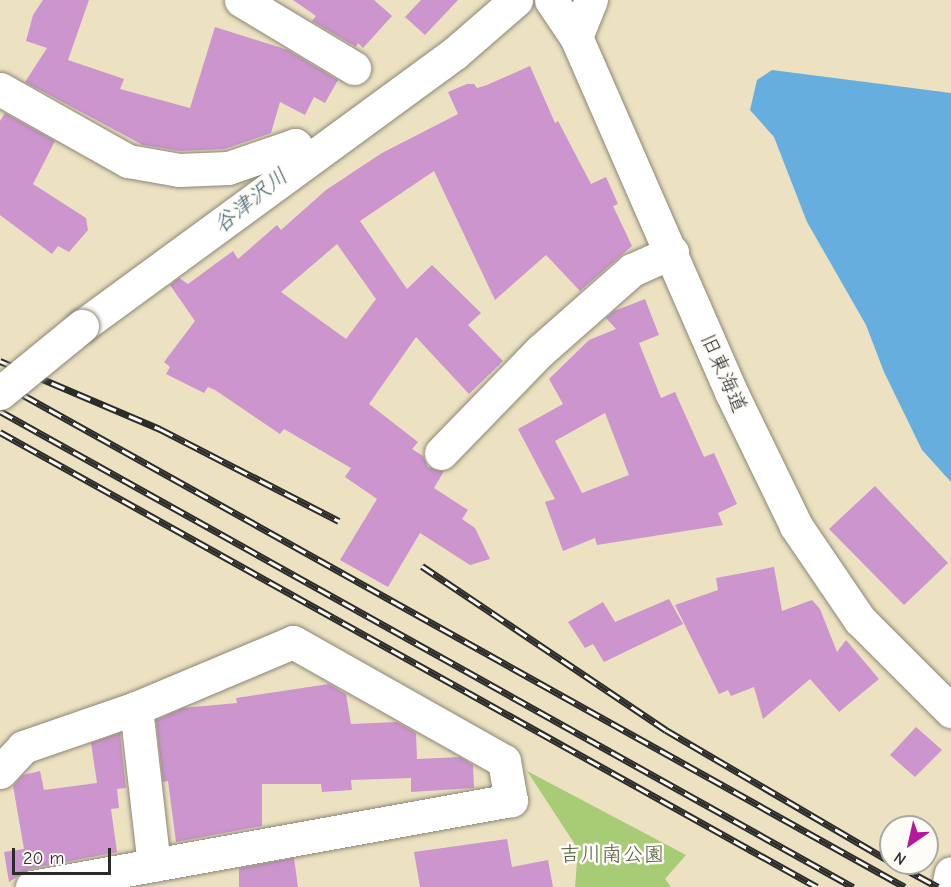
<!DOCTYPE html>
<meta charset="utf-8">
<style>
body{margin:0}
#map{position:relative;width:951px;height:887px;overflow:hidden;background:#ece2c2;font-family:"Comic Neue","Klee One",sans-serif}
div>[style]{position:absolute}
.green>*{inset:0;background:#a7cc75}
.water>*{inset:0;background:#66aedd}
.building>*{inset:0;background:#cc95ce}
.roads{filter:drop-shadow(0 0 2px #8c8676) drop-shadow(0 0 2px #8c8676)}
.minor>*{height:33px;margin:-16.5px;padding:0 16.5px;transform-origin:16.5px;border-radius:16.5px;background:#fff}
.rail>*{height:7px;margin-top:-3.5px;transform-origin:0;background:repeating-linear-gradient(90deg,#fdfcf7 0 14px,#2b2b2b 0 28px);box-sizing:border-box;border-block:2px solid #2b2b2b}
.bridges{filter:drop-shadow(0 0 2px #8c8676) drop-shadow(0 0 2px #8c8676)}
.minor-bridge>*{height:33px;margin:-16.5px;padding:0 16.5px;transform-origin:16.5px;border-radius:16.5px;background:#fff}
span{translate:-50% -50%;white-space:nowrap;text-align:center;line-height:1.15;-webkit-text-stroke:5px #fdfcf7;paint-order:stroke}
.street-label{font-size:21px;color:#2b2b2b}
.park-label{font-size:21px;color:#505b41}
.water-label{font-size:22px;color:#435f72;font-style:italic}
.north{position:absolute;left:879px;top:815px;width:60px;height:60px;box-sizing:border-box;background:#fdfcf7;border:2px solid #a9a8a5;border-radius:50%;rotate:214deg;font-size:16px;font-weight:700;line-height:24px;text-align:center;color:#2b2b2b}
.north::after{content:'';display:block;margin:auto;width:21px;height:27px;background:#b5179e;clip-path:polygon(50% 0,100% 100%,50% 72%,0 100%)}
.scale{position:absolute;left:12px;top:848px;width:99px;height:27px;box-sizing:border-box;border:3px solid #2b2b2b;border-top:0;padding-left:8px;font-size:18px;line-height:21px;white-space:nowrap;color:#2b2b2b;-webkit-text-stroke:4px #fdfcf7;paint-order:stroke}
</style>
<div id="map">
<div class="green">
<i style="clip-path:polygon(527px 771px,686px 855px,665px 879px,671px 887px,575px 887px,578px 849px)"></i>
</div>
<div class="water">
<i style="clip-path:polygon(772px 70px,951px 93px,951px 482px,922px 450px,884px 372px,866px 325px,807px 222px,774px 137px,750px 110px,757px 80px)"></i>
</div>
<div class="building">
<i style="clip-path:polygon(43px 0,89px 0,68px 60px,124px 79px,120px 89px,190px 108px,215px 27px,288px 50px,338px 80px,325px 103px,314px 97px,305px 115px,280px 102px,271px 133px,225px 149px,180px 151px,143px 145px,25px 82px,47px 48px,26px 41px,33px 15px)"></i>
<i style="clip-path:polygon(293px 0,374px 0,392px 16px,363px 48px,358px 43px,356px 47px,312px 21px,316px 16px)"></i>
<i style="clip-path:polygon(421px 0,458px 0,425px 35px,405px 17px)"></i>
<i style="clip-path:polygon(evenodd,530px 66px,555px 123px,558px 121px,591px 184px,606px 177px,618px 204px,613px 206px,632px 246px,580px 291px,546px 255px,495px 300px,434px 171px,360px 221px,407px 289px,432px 265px,481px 313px,468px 325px,503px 361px,469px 394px,416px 337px,369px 404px,418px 442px,412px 449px,423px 456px,428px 467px,444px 471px,434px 488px,468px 510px,462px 519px,475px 528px,490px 559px,470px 565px,420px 533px,388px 587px,340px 560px,377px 499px,345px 477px,351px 468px,284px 429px,280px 434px,215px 390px,208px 387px,204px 393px,166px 374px,170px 367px,164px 362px,195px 321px,170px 285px,179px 278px,188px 284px,233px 251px,238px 259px,277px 225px,281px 230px,326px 190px,382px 153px,458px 114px,448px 92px,467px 84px,474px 84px,477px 88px,487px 85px,530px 66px,337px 244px,376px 299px,346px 339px,281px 292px,337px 244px)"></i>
<i style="clip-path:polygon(5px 113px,55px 141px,33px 184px,86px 218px,88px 230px,69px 252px,58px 246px,52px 254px,0 215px,0 121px)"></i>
<i style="clip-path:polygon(evenodd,645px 299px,659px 335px,639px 343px,661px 398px,675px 392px,704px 457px,714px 453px,737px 504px,718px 513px,723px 525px,597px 545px,595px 538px,563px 551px,545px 502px,555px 499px,518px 429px,563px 404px,549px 379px,589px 340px,616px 329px,606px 318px,614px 311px,645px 299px,605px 413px,629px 475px,582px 493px,555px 441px,605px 413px)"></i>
<i style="clip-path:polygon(875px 486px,948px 563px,904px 605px,829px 529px)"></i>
<i style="clip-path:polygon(774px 567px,782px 611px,812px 600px,820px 609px,837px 652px,846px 640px,879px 679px,839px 712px,810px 679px,763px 719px,754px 687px,731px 696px,728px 690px,719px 694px,675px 605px,718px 590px,716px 578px)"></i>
<i style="clip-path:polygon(669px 599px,683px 624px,604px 662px,593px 644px,585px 648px,568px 622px,603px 602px,615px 622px)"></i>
<i style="clip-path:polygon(329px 684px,346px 694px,351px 724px,397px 722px,416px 733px,417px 759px,460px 757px,473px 765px,474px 788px,411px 792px,411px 778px,351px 780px,352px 790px,322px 792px,321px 784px,262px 784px,262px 826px,176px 842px,168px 781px,163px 782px,156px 720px,183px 708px,237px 703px,236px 698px)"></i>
<i style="clip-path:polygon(916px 727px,942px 750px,915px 777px,890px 755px)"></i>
<i style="clip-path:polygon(120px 733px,126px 788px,117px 789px,119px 808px,111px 809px,117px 852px,29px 869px,9px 882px,4px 852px,24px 849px,13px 786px,23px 775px,40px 771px,44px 790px,97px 783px,91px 743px)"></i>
<i style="clip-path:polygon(507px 839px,512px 867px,548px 860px,553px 887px,420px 887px,414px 852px)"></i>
<i style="clip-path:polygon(294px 858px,298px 887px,239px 887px,239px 868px)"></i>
</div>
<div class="roads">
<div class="minor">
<i style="left:241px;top:0;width:132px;rotate:31deg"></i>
<i style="left:551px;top:0;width:45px;rotate:56deg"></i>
<i style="left:576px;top:37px;width:390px;rotate:66.4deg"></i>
<i style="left:732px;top:394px;width:147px;rotate:64.1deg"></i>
<i style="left:796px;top:526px;width:114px;rotate:55.8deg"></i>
<i style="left:860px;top:620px;width:129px;rotate:45deg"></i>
<i style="left:576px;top:37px;width:40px;rotate:-68deg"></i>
<i style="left:0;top:89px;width:147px;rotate:29.4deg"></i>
<i style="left:128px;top:161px;width:52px;rotate:10deg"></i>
<i style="left:179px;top:170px;width:49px;rotate:-2.3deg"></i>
<i style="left:228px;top:168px;width:71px;rotate:-18.9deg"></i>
<i style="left:295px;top:145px;width:18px;rotate:52deg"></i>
<i style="left:82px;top:326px;width:462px;rotate:-36.2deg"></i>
<i style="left:455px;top:53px;width:81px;rotate:-41deg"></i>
<i style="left:441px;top:453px;width:142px;rotate:-45.9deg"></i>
<i style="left:540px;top:351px;width:123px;rotate:-41.4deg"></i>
<i style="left:632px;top:270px;width:44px;rotate:-24.2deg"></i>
<i style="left:136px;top:708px;width:158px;rotate:83.5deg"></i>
<i style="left:0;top:772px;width:34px;rotate:-47deg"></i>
<i style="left:23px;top:747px;width:120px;rotate:-19deg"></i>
<i style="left:136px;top:708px;width:170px;rotate:-22.8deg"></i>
<i style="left:293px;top:642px;width:242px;rotate:29.4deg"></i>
<i style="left:504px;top:761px;width:40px;rotate:80deg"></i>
<i style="left:511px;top:800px;width:487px;rotate:169.7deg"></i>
<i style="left:948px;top:887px;width:14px;rotate:-78deg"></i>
</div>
</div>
<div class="rail">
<i style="left:0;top:361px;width:174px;rotate:23deg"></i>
<i style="left:160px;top:429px;width:201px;rotate:27.2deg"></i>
<i style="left:0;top:382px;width:1036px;rotate:29.16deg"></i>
<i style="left:0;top:411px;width:977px;rotate:29.16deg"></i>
<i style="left:0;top:432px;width:935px;rotate:29.11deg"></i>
<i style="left:422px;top:566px;width:294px;rotate:33.9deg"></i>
<i style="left:666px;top:730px;width:261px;rotate:30.4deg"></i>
<i style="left:894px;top:863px;width:50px;rotate:28.6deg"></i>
</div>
<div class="bridges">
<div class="minor-bridge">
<i style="left:0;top:393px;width:106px;rotate:-39.3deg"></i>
</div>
</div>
<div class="street-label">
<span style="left:724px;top:373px;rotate:66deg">旧東海道</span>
</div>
<div class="park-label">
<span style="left:612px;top:854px">吉川南公園</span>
</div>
<div class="water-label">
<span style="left:251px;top:201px;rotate:-39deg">谷津沢川</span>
</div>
<div class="north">N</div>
<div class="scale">20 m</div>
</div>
